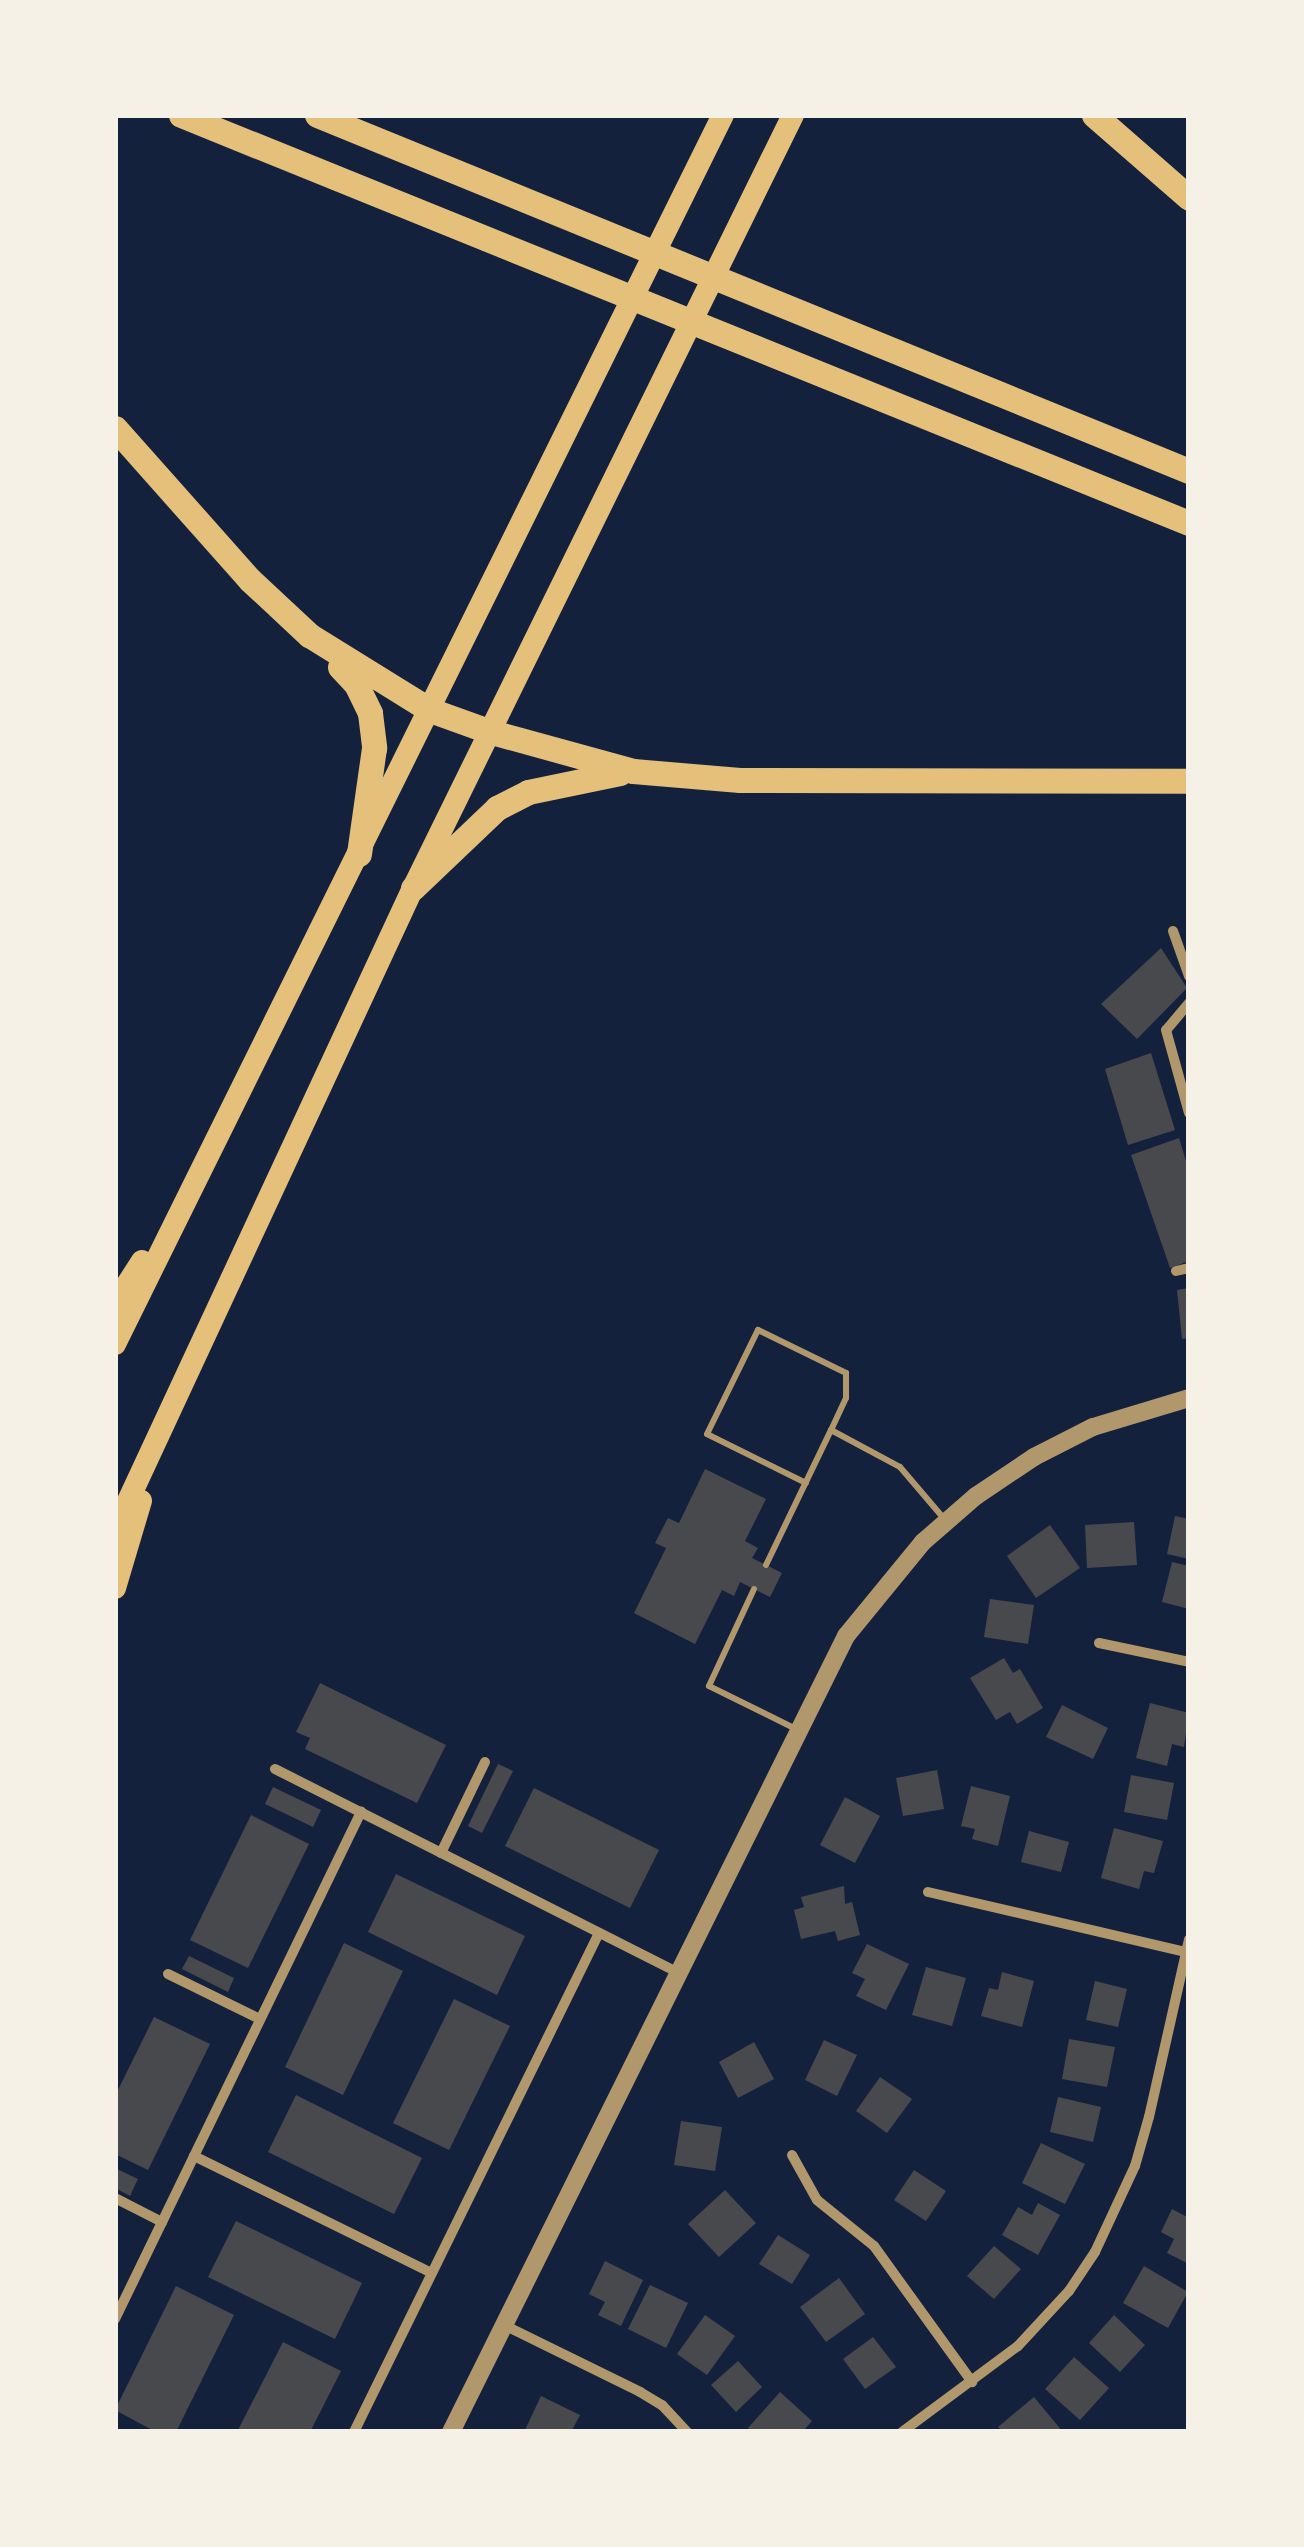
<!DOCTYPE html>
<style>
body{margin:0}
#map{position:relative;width:1304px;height:2547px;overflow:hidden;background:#14213d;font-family:Helvetica,sans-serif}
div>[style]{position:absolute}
.building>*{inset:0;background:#48494c}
.service>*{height:6px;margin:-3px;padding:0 3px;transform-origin:3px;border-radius:3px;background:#b1986c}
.minor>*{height:10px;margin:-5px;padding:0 5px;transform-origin:5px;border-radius:5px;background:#b1986c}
.tertiary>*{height:18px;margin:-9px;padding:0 9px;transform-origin:9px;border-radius:9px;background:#b1986c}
.trunk>*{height:22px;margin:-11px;padding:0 11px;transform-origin:11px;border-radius:11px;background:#e5c07b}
.motorway>*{height:25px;margin:-12.5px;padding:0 12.5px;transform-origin:12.5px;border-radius:12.5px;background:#e5c07b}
span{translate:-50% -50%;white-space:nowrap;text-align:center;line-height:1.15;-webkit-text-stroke:9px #f6f1e7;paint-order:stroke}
.frame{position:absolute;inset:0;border:118px solid #f6f1e7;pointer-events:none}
</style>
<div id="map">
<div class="building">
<i style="clip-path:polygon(1161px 948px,1187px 988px,1137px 1039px,1101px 1004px)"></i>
<i style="clip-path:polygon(1151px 1053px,1175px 1130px,1128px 1145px,1105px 1069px)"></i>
<i style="clip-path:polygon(1179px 1138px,1189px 1171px,1189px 1261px,1170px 1268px,1131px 1155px)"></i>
<i style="clip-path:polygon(1189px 1288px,1189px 1338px,1182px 1339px,1177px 1290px)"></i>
<i style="clip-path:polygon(705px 1469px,766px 1499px,745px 1541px,758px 1548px,752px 1558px,782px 1573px,770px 1597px,740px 1582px,734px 1596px,722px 1590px,695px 1644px,634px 1613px,666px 1548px,655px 1543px,668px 1518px,679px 1523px)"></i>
<i style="clip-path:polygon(1175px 1516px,1189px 1519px,1189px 1559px,1167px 1554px)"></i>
<i style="clip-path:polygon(1134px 1522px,1137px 1565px,1087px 1568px,1085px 1525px)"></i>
<i style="clip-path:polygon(1050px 1525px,1080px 1568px,1036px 1598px,1007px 1556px)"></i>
<i style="clip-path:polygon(1172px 1562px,1189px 1566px,1189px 1609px,1162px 1602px)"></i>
<i style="clip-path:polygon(990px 1599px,1034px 1605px,1028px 1644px,984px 1637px)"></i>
<i style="clip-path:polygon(1004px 1658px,1013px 1673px,1020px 1669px,1043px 1708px,1017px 1724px,1010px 1712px,996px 1720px,970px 1678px)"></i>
<i style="clip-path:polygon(320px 1683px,446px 1745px,417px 1803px,305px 1749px,310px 1738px,296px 1732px)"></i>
<i style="clip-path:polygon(1150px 1703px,1189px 1713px,1184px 1747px,1172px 1744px,1167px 1766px,1136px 1758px)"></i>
<i style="clip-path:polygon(1062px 1705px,1108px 1728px,1093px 1759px,1046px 1737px)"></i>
<i style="clip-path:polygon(498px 1764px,513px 1771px,482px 1833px,468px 1826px)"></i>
<i style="clip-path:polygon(937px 1770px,944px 1809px,903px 1816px,896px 1778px)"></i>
<i style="clip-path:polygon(1131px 1775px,1174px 1783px,1167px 1820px,1124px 1812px)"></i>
<i style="clip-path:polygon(971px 1786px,1010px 1796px,998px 1846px,972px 1839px,975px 1829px,961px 1826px)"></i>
<i style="clip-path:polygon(273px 1787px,321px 1810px,313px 1827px,265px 1804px)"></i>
<i style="clip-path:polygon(534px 1788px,659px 1850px,630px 1908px,505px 1846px)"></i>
<i style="clip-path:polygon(845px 1797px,880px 1816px,855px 1863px,820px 1845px)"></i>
<i style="clip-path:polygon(251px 1815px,309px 1844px,248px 1968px,190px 1940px)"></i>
<i style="clip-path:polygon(1114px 1828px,1163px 1841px,1154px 1873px,1144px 1871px,1139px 1889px,1101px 1878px)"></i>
<i style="clip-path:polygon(1029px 1831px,1069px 1842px,1061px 1872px,1021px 1862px)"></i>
<i style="clip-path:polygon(396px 1874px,525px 1936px,497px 1995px,368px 1932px)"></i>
<i style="clip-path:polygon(844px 1886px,845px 1904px,852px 1902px,860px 1935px,838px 1941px,835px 1931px,801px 1939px,794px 1910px,804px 1907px,801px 1897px)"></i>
<i style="clip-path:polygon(344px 1943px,403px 1971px,343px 2095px,285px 2067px)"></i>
<i style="clip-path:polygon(867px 1944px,909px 1964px,886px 2010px,856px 1996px,865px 1979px,852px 1973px)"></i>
<i style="clip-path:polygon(189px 1956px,234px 1978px,228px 1992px,182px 1969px)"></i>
<i style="clip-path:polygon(926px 1967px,966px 1978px,952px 2026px,912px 2015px)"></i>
<i style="clip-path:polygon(1002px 1972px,1034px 1981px,1022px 2027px,981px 2016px,989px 1988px,998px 1990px)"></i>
<i style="clip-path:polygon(1095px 1981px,1127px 1989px,1118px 2027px,1086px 2020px)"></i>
<i style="clip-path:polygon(454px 1999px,510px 2026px,449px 2150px,393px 2123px)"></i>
<i style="clip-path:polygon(154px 2017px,210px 2044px,148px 2170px,115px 2154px,115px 2096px)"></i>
<i style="clip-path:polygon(1069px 2039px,1115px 2047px,1107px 2087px,1062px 2079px)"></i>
<i style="clip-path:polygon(824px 2040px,857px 2055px,837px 2096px,805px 2080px)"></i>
<i style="clip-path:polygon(754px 2042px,774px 2079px,738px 2098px,719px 2062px)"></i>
<i style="clip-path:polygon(880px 2077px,912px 2099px,887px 2133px,856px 2111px)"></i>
<i style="clip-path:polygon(296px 2095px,422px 2158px,394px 2214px,268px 2152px)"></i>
<i style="clip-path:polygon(1058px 2097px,1101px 2107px,1093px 2142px,1050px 2132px)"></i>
<i style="clip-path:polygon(681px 2121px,722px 2127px,715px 2171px,674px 2165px)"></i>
<i style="clip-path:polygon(1041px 2143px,1085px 2164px,1065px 2204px,1022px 2183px)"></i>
<i style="clip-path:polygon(115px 2168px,138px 2179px,130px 2196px,115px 2188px)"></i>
<i style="clip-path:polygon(914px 2170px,946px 2191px,926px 2221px,894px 2200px)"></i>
<i style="clip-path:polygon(725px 2190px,756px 2223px,719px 2257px,688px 2224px)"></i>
<i style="clip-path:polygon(1038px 2203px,1060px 2215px,1038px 2255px,1002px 2235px,1018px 2207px,1032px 2215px)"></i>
<i style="clip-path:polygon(1172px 2209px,1189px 2218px,1189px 2264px,1167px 2253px,1174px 2239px,1161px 2232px)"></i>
<i style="clip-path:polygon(236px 2221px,362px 2283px,335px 2339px,208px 2277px)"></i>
<i style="clip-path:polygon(778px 2235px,810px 2255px,792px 2284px,759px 2264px)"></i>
<i style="clip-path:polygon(994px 2246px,1021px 2269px,994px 2299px,967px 2276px)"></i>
<i style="clip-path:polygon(605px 2261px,643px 2280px,621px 2326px,598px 2315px,605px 2302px,589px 2294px)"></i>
<i style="clip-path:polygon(1144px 2266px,1188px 2292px,1168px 2328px,1123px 2303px)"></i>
<i style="clip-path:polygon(839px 2278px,865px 2314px,826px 2342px,800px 2307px)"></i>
<i style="clip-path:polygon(650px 2285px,688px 2303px,666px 2348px,628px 2329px)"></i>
<i style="clip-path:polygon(176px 2286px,234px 2315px,176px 2432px,156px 2432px,115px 2410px)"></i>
<i style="clip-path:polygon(705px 2315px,735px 2336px,707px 2375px,677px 2354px)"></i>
<i style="clip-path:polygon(1114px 2315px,1145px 2345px,1120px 2372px,1089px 2343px)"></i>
<i style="clip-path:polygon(873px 2337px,896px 2367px,865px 2389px,843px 2359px)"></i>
<i style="clip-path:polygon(283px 2342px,341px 2371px,310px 2432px,237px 2432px)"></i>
<i style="clip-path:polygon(1074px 2357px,1109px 2388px,1080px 2420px,1045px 2389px)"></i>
<i style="clip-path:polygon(738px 2361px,762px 2387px,736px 2412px,711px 2385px)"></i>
<i style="clip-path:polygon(780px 2392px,812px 2421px,802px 2432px,754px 2432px,748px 2428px)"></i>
<i style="clip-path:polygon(541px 2396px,580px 2415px,571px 2432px,524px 2432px)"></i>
<i style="clip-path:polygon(1034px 2397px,1063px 2432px,1003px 2432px,998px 2427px)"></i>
</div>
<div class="service">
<i style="left:806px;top:1483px;width:110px;rotate:-153.7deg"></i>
<i style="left:707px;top:1434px;width:116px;rotate:-63.9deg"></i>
<i style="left:758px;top:1330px;width:98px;rotate:26deg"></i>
<i style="left:846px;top:1373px;width:25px;rotate:90deg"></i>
<i style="left:846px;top:1398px;width:35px;rotate:115deg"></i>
<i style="left:766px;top:1565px;width:150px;rotate:-64.3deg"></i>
<i style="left:831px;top:1430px;width:78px;rotate:28.2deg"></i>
<i style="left:900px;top:1467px;width:71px;rotate:49.6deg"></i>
<i style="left:754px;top:1589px;width:107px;rotate:114.9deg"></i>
<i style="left:709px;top:1686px;width:97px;rotate:26.3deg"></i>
</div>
<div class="minor">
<i style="left:1173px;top:931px;width:48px;rotate:70.4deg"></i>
<i style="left:1189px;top:1003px;width:35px;rotate:130deg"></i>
<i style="left:1166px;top:1030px;width:86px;rotate:74.5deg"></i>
<i style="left:1176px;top:1271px;width:13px;rotate:-13deg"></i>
<i style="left:1099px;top:1643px;width:92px;rotate:11.9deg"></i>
<i style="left:275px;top:1769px;width:450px;rotate:26.8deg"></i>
<i style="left:441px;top:1853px;width:101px;rotate:-64.2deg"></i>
<i style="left:928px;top:1892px;width:265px;rotate:13.1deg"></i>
<i style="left:168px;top:1974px;width:102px;rotate:26.1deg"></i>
<i style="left:792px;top:2155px;width:51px;rotate:60.9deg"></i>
<i style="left:817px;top:2200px;width:73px;rotate:38.9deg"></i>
<i style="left:874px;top:2246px;width:168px;rotate:54.2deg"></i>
<i style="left:194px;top:2156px;width:263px;rotate:26.2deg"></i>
<i style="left:115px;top:2198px;width:53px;rotate:27.1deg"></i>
<i style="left:115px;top:2319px;width:564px;rotate:-64.12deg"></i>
<i style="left:504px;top:2325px;width:152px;rotate:26.2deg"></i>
<i style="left:640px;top:2392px;width:26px;rotate:31deg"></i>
<i style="left:662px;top:2405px;width:37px;rotate:47deg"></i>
<i style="left:354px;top:2432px;width:556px;rotate:-63.85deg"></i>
<i style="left:902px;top:2432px;width:144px;rotate:-36.6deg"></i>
<i style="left:1018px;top:2346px;width:75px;rotate:-47.2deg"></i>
<i style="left:1069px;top:2291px;width:47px;rotate:-56.3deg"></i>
<i style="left:1095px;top:2252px;width:95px;rotate:-65.1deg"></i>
<i style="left:1135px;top:2166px;width:51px;rotate:-74.1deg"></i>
<i style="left:1149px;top:2117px;width:182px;rotate:-77.3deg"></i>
</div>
<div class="tertiary">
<i style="left:451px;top:2432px;width:889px;rotate:-63.61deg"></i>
<i style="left:846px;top:1636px;width:122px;rotate:-50.7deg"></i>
<i style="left:923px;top:1542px;width:70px;rotate:-41deg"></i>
<i style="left:976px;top:1496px;width:70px;rotate:-33.9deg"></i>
<i style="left:1034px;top:1457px;width:66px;rotate:-27deg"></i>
<i style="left:1093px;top:1427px;width:100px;rotate:-16.8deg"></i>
</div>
<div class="trunk">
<i style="left:115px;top:1303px;width:50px;rotate:-57.3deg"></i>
<i style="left:115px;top:1344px;width:1371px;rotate:-63.68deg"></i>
<i style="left:115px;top:1529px;width:707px;rotate:-65.07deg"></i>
<i style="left:413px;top:888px;width:861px;rotate:-63.82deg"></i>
<i style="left:115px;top:1588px;width:91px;rotate:-73.4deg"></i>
</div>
<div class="motorway">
<i style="left:181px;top:115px;width:1087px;rotate:22.04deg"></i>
<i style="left:317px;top:115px;width:942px;rotate:22.21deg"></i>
<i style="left:1094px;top:115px;width:126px;rotate:41.1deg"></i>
<i style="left:115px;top:428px;width:203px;rotate:48.4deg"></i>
<i style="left:250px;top:580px;width:81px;rotate:43deg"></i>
<i style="left:309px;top:635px;width:142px;rotate:31.8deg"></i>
<i style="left:430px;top:710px;width:62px;rotate:19.9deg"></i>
<i style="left:488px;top:731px;width:150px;rotate:15.4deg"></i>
<i style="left:633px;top:771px;width:107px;rotate:4.8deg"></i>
<i style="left:740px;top:780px;width:449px;rotate:0.1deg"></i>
<i style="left:340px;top:667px;width:23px;rotate:47deg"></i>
<i style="left:356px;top:684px;width:32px;rotate:64deg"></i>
<i style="left:370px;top:713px;width:35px;rotate:83deg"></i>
<i style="left:374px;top:748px;width:107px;rotate:98.1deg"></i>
<i style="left:413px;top:888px;width:116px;rotate:-43.6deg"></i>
<i style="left:497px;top:808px;width:35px;rotate:-27deg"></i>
<i style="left:528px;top:792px;width:94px;rotate:-11.7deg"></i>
</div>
<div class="frame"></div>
</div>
